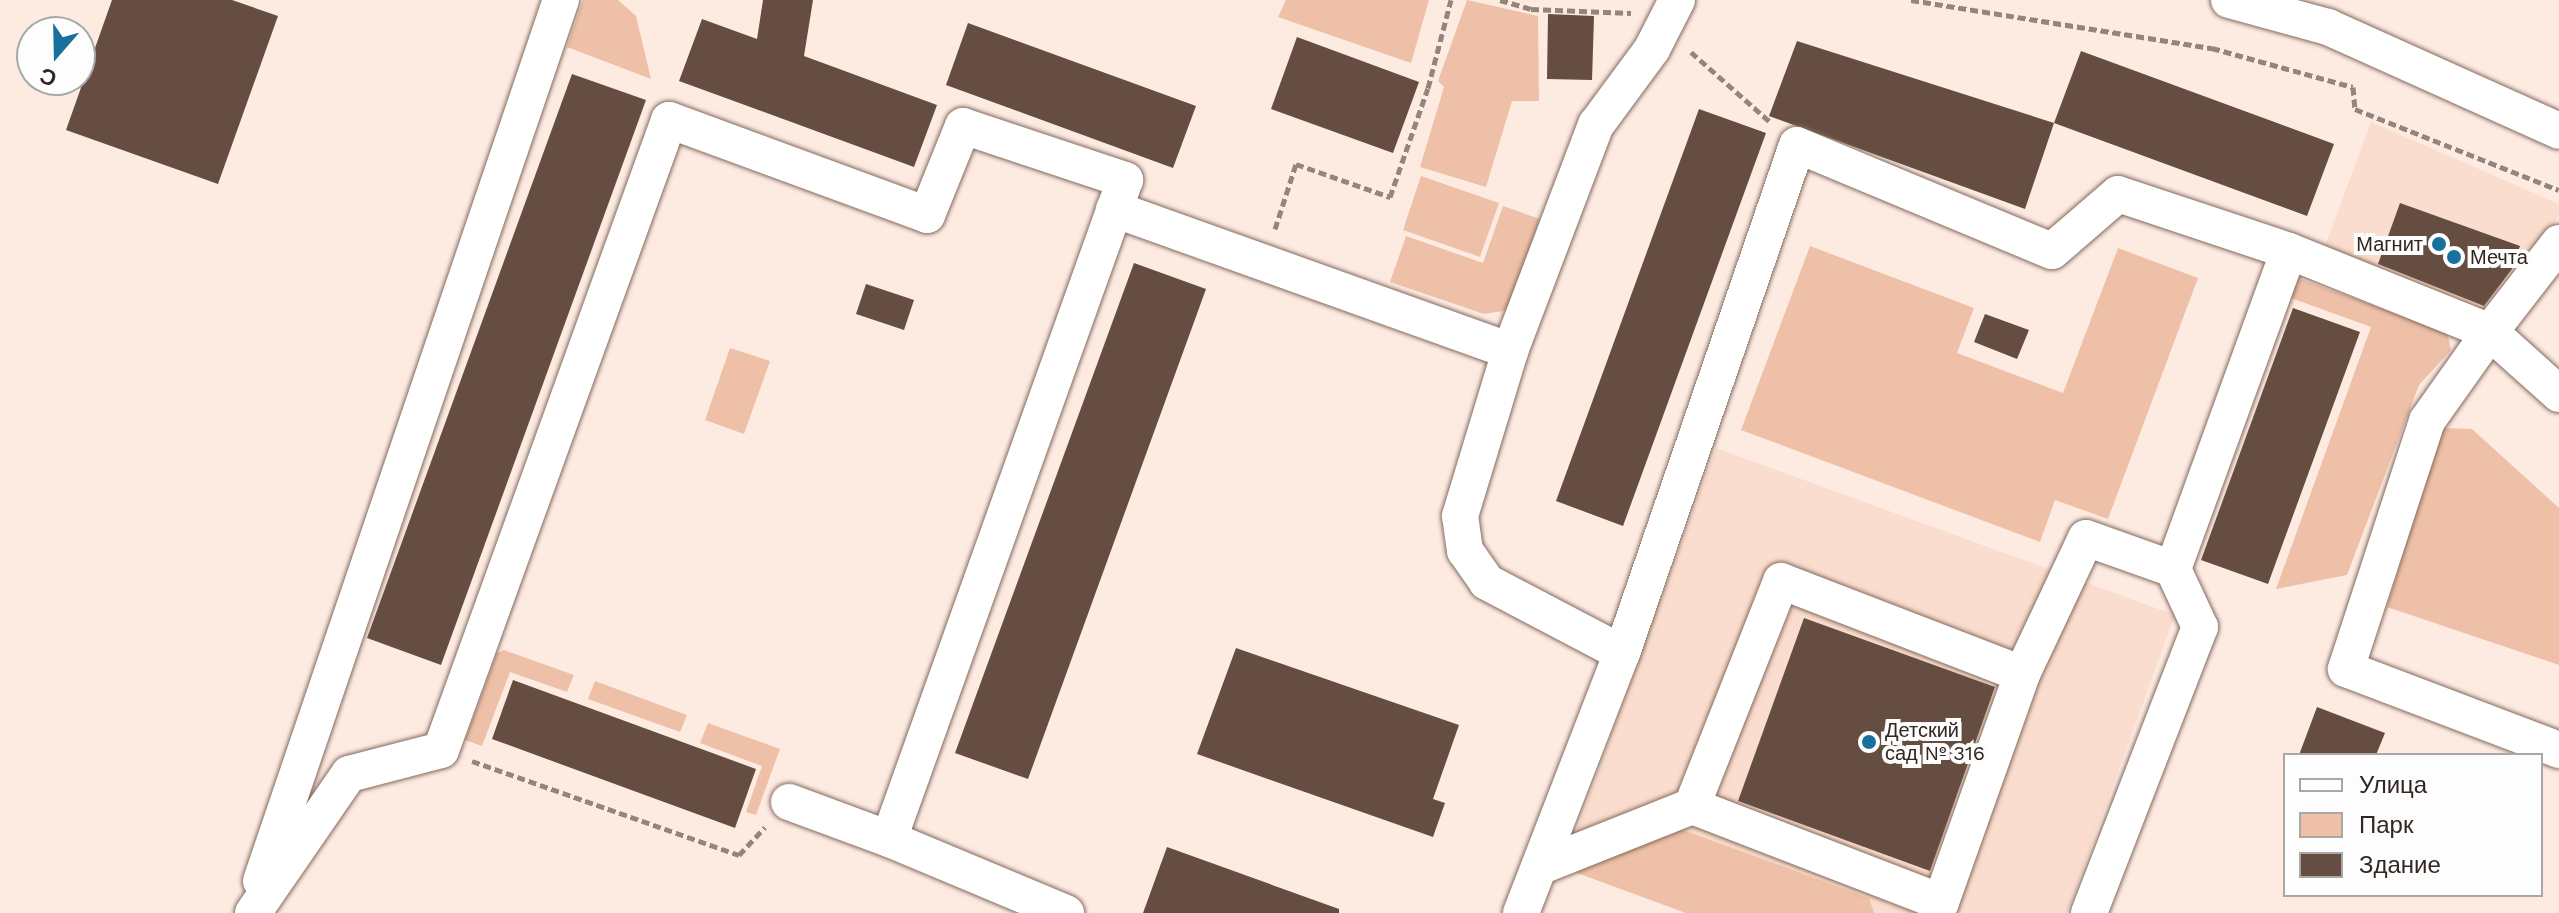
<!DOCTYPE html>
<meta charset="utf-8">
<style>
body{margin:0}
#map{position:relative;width:2559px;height:913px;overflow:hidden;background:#fdebe2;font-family:"Work Sans",sans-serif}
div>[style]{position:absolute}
.built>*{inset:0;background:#faddce}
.green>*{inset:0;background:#efc0a8}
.building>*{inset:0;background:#654d41}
.path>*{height:5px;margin-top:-2.5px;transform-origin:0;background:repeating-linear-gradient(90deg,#93857e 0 8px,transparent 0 12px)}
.roads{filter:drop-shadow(0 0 2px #836a5d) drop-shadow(0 0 2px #836a5d)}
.minor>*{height:36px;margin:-18px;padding:0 18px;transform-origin:18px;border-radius:18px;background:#fff}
.dots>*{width:22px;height:22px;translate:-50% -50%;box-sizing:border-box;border:4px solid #fdfdfd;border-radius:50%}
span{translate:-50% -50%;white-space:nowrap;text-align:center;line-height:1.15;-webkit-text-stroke:8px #fdfdfd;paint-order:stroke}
.poi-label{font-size:20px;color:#312621}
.right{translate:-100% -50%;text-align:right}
.left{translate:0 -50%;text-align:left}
.legend{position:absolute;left:2283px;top:753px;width:260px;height:144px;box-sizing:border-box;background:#fdfdfd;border:2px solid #aba7a5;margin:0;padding:10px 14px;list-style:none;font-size:24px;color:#312621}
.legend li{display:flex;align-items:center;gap:16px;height:40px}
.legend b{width:40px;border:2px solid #aba7a5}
.north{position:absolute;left:16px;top:16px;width:80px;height:80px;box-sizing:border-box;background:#fdfdfd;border:2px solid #aba7a5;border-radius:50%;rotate:200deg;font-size:22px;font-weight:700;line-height:32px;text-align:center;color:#312621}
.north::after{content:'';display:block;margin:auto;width:28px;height:36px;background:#18709f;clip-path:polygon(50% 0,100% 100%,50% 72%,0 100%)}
</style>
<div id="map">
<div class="built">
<i style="clip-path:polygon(2371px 122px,2559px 204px,2559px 216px,2493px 322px,2321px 257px)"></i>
<i style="clip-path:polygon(1716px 448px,2175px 615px,2067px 913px,1686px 913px,1563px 868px)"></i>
</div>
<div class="green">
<i style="clip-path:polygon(583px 0,618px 0,636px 16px,651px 79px,567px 47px)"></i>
<i style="clip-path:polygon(1286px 0,1429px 0,1411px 63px,1278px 17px)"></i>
<i style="clip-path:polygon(1467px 0,1538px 16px,1539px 101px,1512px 101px,1486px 187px,1420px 167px,1444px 87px,1438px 81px)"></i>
<i style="clip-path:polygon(1421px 176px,1499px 203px,1480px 257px,1403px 230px)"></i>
<i style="clip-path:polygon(1503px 206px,1540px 219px,1509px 310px,1484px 314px,1390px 282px,1406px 236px,1483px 263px)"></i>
<i style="clip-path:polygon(1810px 246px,1974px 308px,1957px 353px,2063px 393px,2118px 248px,2198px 278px,2108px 519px,2055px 500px,2040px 542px,1741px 430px)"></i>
<i style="clip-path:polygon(2289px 275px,2447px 332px,2451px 350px,2419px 385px,2347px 575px,2276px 589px,2371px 327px,2291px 298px,2269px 358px,2260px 355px)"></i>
<i style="clip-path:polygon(730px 348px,770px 361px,744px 434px,705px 420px)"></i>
<i style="clip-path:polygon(2442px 428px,2472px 429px,2559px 508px,2559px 665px,2387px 607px)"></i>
<i style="clip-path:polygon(504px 650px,574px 675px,567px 692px,510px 672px,482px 746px,465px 740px,497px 653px)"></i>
<i style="clip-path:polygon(595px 681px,687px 715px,680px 732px,588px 699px)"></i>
<i style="clip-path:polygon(708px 723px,780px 749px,756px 815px,746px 812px,762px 766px,700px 743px)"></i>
<i style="clip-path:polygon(1683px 830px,1869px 898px,1874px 913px,1686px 913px,1572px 871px)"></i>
</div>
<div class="building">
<i style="clip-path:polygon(112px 0,232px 0,278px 16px,218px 184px,66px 130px)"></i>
<i style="clip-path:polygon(763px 0,813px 0,804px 56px,937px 105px,914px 167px,679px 81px,702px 19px,757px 39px)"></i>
<i style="clip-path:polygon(1548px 14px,1594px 16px,1592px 80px,1547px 79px)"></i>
<i style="clip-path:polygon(968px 23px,1196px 106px,1173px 168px,946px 85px)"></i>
<i style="clip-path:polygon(1297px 37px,1419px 82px,1393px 153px,1271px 109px)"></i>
<i style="clip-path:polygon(1797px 41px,2054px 123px,2025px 209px,1769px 116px)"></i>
<i style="clip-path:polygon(2081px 51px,2334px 144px,2307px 216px,2054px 123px)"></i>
<i style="clip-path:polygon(572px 74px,646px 100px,441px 665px,367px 638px)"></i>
<i style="clip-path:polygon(1699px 109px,1766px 133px,1623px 526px,1556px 501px)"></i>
<i style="clip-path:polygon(2400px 203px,2520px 246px,2512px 269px,2484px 306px,2378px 264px)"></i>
<i style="clip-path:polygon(1134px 263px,1206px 289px,1028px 779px,955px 753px)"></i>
<i style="clip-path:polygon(866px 284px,914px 300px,904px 330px,856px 314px)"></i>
<i style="clip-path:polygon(2293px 308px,2360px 332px,2268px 584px,2201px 560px)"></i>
<i style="clip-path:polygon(1985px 314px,2029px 330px,2017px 359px,1974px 342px)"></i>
<i style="clip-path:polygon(1804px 618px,1995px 687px,1930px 871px,1738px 801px)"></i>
<i style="clip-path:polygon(1236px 648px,1459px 725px,1433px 799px,1445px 803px,1433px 837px,1197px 754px)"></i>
<i style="clip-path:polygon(513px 680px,756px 769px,735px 828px,492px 739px)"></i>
<i style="clip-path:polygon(2317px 707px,2385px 733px,2376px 755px,2299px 755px)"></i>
<i style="clip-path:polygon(1167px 847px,1339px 909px,1339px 913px,1143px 913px)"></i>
</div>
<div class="path">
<i style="left:1500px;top:0;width:32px;rotate:16deg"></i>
<i style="left:1531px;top:9px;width:100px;rotate:2.3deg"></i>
<i style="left:1911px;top:0;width:305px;rotate:9.1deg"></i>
<i style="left:2212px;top:48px;width:146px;rotate:15.5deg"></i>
<i style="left:2353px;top:87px;width:22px;rotate:85deg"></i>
<i style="left:2355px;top:109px;width:219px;rotate:21.7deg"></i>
<i style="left:1691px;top:52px;width:106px;rotate:41.5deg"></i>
<i style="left:1275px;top:229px;width:68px;rotate:-72.1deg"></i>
<i style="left:1296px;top:164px;width:100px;rotate:19.3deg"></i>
<i style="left:1390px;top:197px;width:115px;rotate:-70.8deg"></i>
<i style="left:1428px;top:88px;width:91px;rotate:-75.4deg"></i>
<i style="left:472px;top:761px;width:283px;rotate:19.4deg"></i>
<i style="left:739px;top:855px;width:38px;rotate:-47deg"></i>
</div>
<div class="roads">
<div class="minor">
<i style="left:2229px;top:0;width:103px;rotate:15.3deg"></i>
<i style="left:2328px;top:27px;width:253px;rotate:24.2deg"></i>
<i style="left:1114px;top:209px;width:421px;rotate:19.7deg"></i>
<i style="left:2559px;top:243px;width:113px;rotate:127.8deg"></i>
<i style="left:2490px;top:332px;width:93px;rotate:41.9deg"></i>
<i style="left:1622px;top:653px;width:153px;rotate:-152.3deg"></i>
<i style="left:1487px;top:582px;width:38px;rotate:-125deg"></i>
<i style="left:1465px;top:551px;width:35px;rotate:-98deg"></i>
<i style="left:1460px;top:516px;width:172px;rotate:-73.1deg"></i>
<i style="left:1510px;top:351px;width:242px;rotate:-69.2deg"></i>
<i style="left:1596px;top:125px;width:94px;rotate:-53.6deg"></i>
<i style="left:1652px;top:49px;width:55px;rotate:-63deg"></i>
<i style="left:789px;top:802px;width:107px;rotate:20.3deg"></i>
<i style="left:1692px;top:806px;width:267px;rotate:21.1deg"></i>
<i style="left:1941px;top:902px;width:242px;rotate:-70.4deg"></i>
<i style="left:1539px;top:867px;width:165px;rotate:-21.7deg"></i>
<i style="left:1692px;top:806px;width:242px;rotate:-68.4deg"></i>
<i style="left:1781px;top:581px;width:258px;rotate:21.1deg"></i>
<i style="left:2022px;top:674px;width:150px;rotate:-64.8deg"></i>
<i style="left:2086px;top:538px;width:92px;rotate:19.6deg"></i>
<i style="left:261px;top:881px;width:931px;rotate:-71.2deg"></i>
<i style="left:253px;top:913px;width:169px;rotate:-55.4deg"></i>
<i style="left:349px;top:774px;width:95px;rotate:-14.6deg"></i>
<i style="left:441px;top:750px;width:670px;rotate:-70.1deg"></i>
<i style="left:669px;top:120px;width:275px;rotate:20.2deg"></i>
<i style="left:927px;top:215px;width:96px;rotate:-68deg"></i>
<i style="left:963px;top:126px;width:171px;rotate:18.4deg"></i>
<i style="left:1125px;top:180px;width:700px;rotate:109.7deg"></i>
<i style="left:889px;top:839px;width:192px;rotate:22.7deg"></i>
<i style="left:1521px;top:913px;width:279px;rotate:-68.8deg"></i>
<i style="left:1622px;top:653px;width:537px;rotate:-70.99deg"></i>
<i style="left:1797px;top:145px;width:276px;rotate:22.6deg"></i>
<i style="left:2052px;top:251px;width:87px;rotate:-40.8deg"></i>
<i style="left:2118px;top:194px;width:180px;rotate:18.4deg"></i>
<i style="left:2089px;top:913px;width:307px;rotate:-68.8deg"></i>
<i style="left:2200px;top:627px;width:64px;rotate:-115deg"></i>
<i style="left:2173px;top:569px;width:338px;rotate:-70deg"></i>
<i style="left:2289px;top:251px;width:217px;rotate:21.9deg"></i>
<i style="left:2490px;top:332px;width:109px;rotate:125.3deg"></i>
<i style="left:2427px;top:421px;width:261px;rotate:108.1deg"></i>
<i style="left:2346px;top:669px;width:228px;rotate:20.8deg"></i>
</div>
</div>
<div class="dots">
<i style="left:2439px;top:244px;background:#18709f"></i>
<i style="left:2454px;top:257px;background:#18709f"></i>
<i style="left:1869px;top:742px;background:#18709f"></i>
</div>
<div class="poi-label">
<span class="right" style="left:2423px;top:244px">Магнит</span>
<span class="left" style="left:2470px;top:257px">Мечта</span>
<span class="left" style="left:1885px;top:742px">Детский<br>сад № 316</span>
</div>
<ul class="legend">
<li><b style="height:10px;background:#fff"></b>Улица</li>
<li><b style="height:22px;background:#efc0a8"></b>Парк</li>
<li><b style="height:22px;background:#654d41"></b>Здание</li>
</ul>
<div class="north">С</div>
</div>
